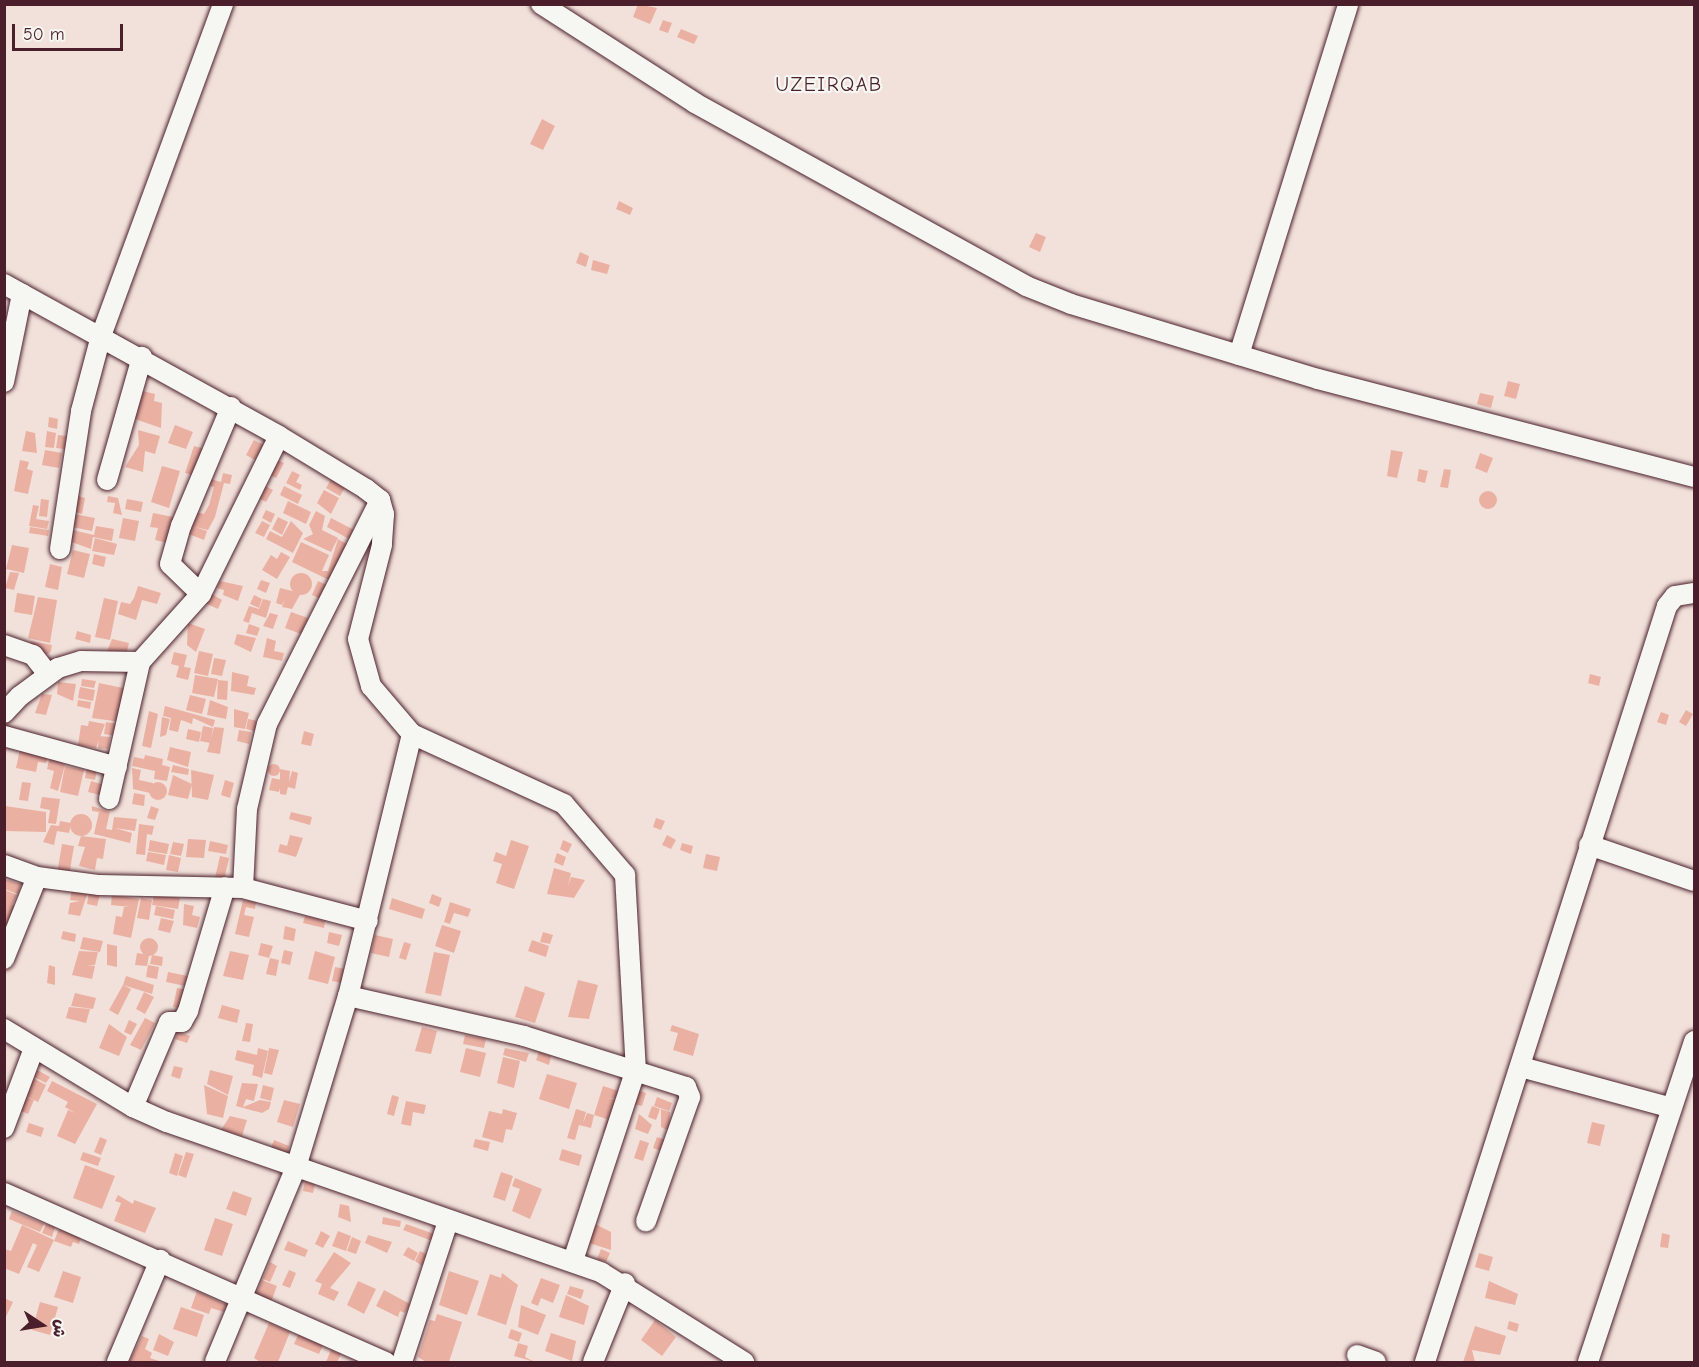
<!DOCTYPE html>
<meta charset="utf-8">
<style>
body{margin:0}
#map{position:relative;width:1699px;height:1367px;overflow:hidden;background:#f2e1da;font-family:"Comic Neue","Playpen Sans Arabic",sans-serif}
div>[style]{position:absolute}
.building>*{inset:0;background:#eab1a3}
.round{border-radius:50%}
.roads{filter:drop-shadow(0 0 2px #4a1f2b) drop-shadow(0 0 2px #4a1f2b)}
.minor>*{height:20px;margin:-10px;padding:0 10px;transform-origin:10px;border-radius:10px;background:#f6f6f2}
span{translate:-50% -50%;white-space:nowrap;text-align:center;line-height:1.15;-webkit-text-stroke:4.5px #f6f6f2;paint-order:stroke}
.quarter-label{font-size:20px;color:#4a1f2b;letter-spacing:1.5px}
.frame{position:absolute;inset:0;border:6px solid #4a1f2b;pointer-events:none}
.north{position:absolute;left:12px;top:1295px;width:60px;height:60px;-webkit-text-stroke:4px #f6f6f2;paint-order:stroke;rotate:102deg;font-size:16px;font-weight:700;line-height:24px;text-align:center;color:#4a1f2b}
.north::after{content:'';display:block;margin:auto;width:21px;height:27px;background:#4a1f2b;clip-path:polygon(50% 0,100% 100%,50% 72%,0 100%)}
.scale{position:absolute;left:12px;top:24px;width:111px;height:27px;box-sizing:border-box;border:3px solid #4a1f2b;border-top:0;padding-left:8px;font-size:18px;line-height:21px;white-space:nowrap;color:#4a1f2b;-webkit-text-stroke:4px #f6f6f2;paint-order:stroke}
</style>
<div id="map">
<div class="building">
<i style="clip-path:polygon(638px 4px,657px 8px,650px 24px,633px 17px)"></i>
<i style="clip-path:polygon(663px 20px,672px 23px,668px 33px,659px 30px)"></i>
<i style="clip-path:polygon(681px 29px,698px 36px,694px 44px,677px 37px)"></i>
<i style="clip-path:polygon(542px 119px,555px 126px,543px 150px,530px 144px)"></i>
<i style="clip-path:polygon(619px 201px,633px 208px,630px 215px,616px 209px)"></i>
<i style="clip-path:polygon(1036px 233px,1046px 237px,1040px 252px,1029px 247px)"></i>
<i style="clip-path:polygon(580px 252px,589px 256px,586px 267px,576px 263px)"></i>
<i style="clip-path:polygon(593px 260px,610px 265px,607px 274px,591px 270px)"></i>
<i style="clip-path:polygon(1508px 381px,1520px 384px,1516px 399px,1504px 396px)"></i>
<i style="clip-path:polygon(139px 390px,155px 394px,154px 401px,162px 403px,161px 428px,132px 418px)"></i>
<i style="clip-path:polygon(1480px 393px,1494px 396px,1491px 408px,1477px 404px)"></i>
<i style="clip-path:polygon(49px 417px,58px 419px,57px 429px,48px 427px)"></i>
<i style="clip-path:polygon(175px 425px,193px 432px,186px 449px,168px 443px)"></i>
<i style="clip-path:polygon(138px 430px,160px 436px,155px 454px,145px 451px,143px 472px,125px 467px,139px 445px)"></i>
<i style="clip-path:polygon(26px 431px,35px 433px,37px 453px,22px 451px)"></i>
<i style="clip-path:polygon(47px 431px,56px 433px,54px 448px,45px 447px)"></i>
<i style="clip-path:polygon(58px 435px,74px 437px,72px 450px,56px 448px)"></i>
<i style="clip-path:polygon(254px 440px,264px 445px,255px 460px,246px 455px)"></i>
<i style="clip-path:polygon(194px 446px,205px 449px,196px 476px,185px 473px)"></i>
<i style="clip-path:polygon(45px 450px,62px 453px,59px 468px,42px 465px)"></i>
<i style="clip-path:polygon(1391px 450px,1403px 452px,1397px 478px,1387px 476px)"></i>
<i style="clip-path:polygon(1480px 453px,1493px 458px,1487px 473px,1475px 468px)"></i>
<i style="clip-path:polygon(20px 460px,29px 462px,27px 469px,33px 471px,28px 494px,14px 491px)"></i>
<i style="clip-path:polygon(277px 460px,284px 463px,276px 478px,270px 475px)"></i>
<i style="clip-path:polygon(162px 466px,180px 471px,169px 508px,151px 502px)"></i>
<i style="clip-path:polygon(1419px 469px,1428px 471px,1425px 483px,1417px 481px)"></i>
<i style="clip-path:polygon(1444px 469px,1451px 470px,1448px 488px,1440px 487px)"></i>
<i style="clip-path:polygon(292px 471px,300px 475px,296px 482px,302px 485px,300px 490px,286px 483px)"></i>
<i style="clip-path:polygon(223px 473px,232px 475px,230px 484px,224px 483px,215px 517px,208px 530px,195px 527px,207px 531px,204px 540px,186px 533px,192px 511px,204px 514px,209px 505px,214px 487px,206px 485px,207px 478px,221px 482px)"></i>
<i style="clip-path:polygon(333px 476px,347px 484px,340px 496px,326px 488px)"></i>
<i style="clip-path:polygon(263px 485px,273px 490px,266px 502px,257px 497px)"></i>
<i style="clip-path:polygon(284px 486px,302px 495px,298px 504px,280px 495px)"></i>
<i style="clip-path:polygon(324px 490px,339px 498px,331px 514px,317px 503px)"></i>
<i class="round" style="left:1479px;top:491px;width:18px;height:18px"></i>
<i style="clip-path:polygon(78px 496px,85px 498px,82px 514px,75px 512px)"></i>
<i style="clip-path:polygon(108px 496px,118px 498px,122px 515px,113px 513px,115px 503px,107px 502px)"></i>
<i style="clip-path:polygon(41px 499px,49px 500px,47px 517px,39px 516px)"></i>
<i style="clip-path:polygon(127px 499px,143px 502px,141px 512px,125px 509px)"></i>
<i style="clip-path:polygon(288px 501px,311px 512px,306px 524px,283px 513px)"></i>
<i style="clip-path:polygon(33px 505px,39px 506px,36px 519px,49px 521px,47px 529px,29px 526px)"></i>
<i style="clip-path:polygon(266px 510px,275px 514px,271px 523px,262px 518px)"></i>
<i style="clip-path:polygon(316px 511px,325px 516px,322px 530px,338px 538px,331px 552px,303px 539px,313px 534px,309px 525px)"></i>
<i style="clip-path:polygon(69px 513px,95px 518px,92px 531px,72px 527px)"></i>
<i style="clip-path:polygon(153px 513px,178px 518px,172px 544px,155px 540px,158px 528px,150px 527px)"></i>
<i style="clip-path:polygon(278px 517px,288px 522px,282px 535px,272px 529px)"></i>
<i style="clip-path:polygon(123px 518px,139px 521px,135px 541px,119px 538px)"></i>
<i style="clip-path:polygon(331px 518px,356px 531px,351px 540px,327px 527px)"></i>
<i style="clip-path:polygon(262px 521px,270px 525px,264px 537px,255px 533px)"></i>
<i style="clip-path:polygon(291px 521px,303px 533px,293px 553px,266px 539px,270px 531px,282px 537px)"></i>
<i style="clip-path:polygon(96px 526px,114px 529px,112px 541px,93px 537px,91px 549px,66px 540px,68px 529px,94px 535px)"></i>
<i style="clip-path:polygon(30px 527px,49px 530px,48px 536px,29px 533px)"></i>
<i style="clip-path:polygon(95px 538px,117px 544px,114px 555px,92px 551px)"></i>
<i style="clip-path:polygon(338px 539px,347px 544px,333px 582px,292px 562px,301px 542px,329px 555px,322px 571px,328px 571px)"></i>
<i style="clip-path:polygon(12px 545px,29px 548px,24px 573px,6px 569px)"></i>
<i style="clip-path:polygon(73px 550px,90px 554px,84px 578px,67px 574px)"></i>
<i style="clip-path:polygon(281px 552px,290px 557px,277px 579px,262px 570px,271px 555px,277px 559px)"></i>
<i style="clip-path:polygon(94px 554px,106px 557px,104px 567px,92px 564px)"></i>
<i style="clip-path:polygon(50px 564px,62px 567px,58px 590px,45px 587px)"></i>
<i style="clip-path:polygon(10px 572px,19px 573px,14px 590px,5px 588px)"></i>
<i class="round" style="left:290px;top:573px;width:22px;height:22px"></i>
<i style="clip-path:polygon(261px 580px,270px 583px,266px 593px,257px 589px)"></i>
<i style="clip-path:polygon(220px 581px,243px 586px,238px 601px,223px 595px,224px 590px,217px 588px)"></i>
<i style="clip-path:polygon(318px 581px,331px 587px,325px 601px,312px 595px)"></i>
<i style="clip-path:polygon(138px 586px,161px 593px,157px 604px,142px 600px,136px 620px,118px 614px,121px 602px,130px 604px,134px 598px)"></i>
<i style="clip-path:polygon(280px 588px,301px 593px,292px 609px,282px 607px,285px 599px,282px 605px,276px 603px)"></i>
<i style="clip-path:polygon(17px 593px,35px 596px,32px 615px,14px 612px)"></i>
<i style="clip-path:polygon(210px 593px,222px 600px,218px 609px,205px 603px)"></i>
<i style="clip-path:polygon(254px 595px,262px 599px,259px 608px,250px 604px)"></i>
<i style="clip-path:polygon(38px 597px,57px 600px,50px 643px,28px 638px)"></i>
<i style="clip-path:polygon(104px 598px,118px 601px,110px 640px,95px 637px)"></i>
<i style="clip-path:polygon(263px 599px,271px 601px,266px 618px,252px 613px,249px 623px,243px 621px,249px 606px,259px 609px)"></i>
<i style="clip-path:polygon(291px 612px,308px 618px,301px 634px,285px 628px)"></i>
<i style="clip-path:polygon(270px 613px,278px 615px,273px 629px,263px 626px)"></i>
<i style="clip-path:polygon(188px 623px,205px 629px,196px 652px,187px 645px)"></i>
<i style="clip-path:polygon(249px 624px,260px 628px,257px 636px,246px 633px)"></i>
<i style="clip-path:polygon(77px 631px,91px 635px,90px 643px,75px 639px)"></i>
<i style="clip-path:polygon(237px 634px,256px 638px,251px 652px,234px 644px)"></i>
<i style="clip-path:polygon(267px 638px,276px 641px,274px 651px,284px 653px,282px 661px,263px 657px)"></i>
<i style="clip-path:polygon(112px 639px,129px 643px,125px 659px,106px 654px)"></i>
<i style="clip-path:polygon(31px 641px,52px 645px,51px 651px,48px 654px,29px 650px)"></i>
<i style="clip-path:polygon(199px 651px,213px 654px,208px 676px,194px 673px)"></i>
<i style="clip-path:polygon(174px 652px,187px 655px,184px 667px,191px 668px,188px 680px,176px 677px,179px 666px,171px 664px)"></i>
<i style="clip-path:polygon(214px 658px,226px 660px,222px 676px,211px 674px)"></i>
<i style="clip-path:polygon(232px 672px,249px 676px,247px 686px,256px 688px,254px 695px,231px 691px)"></i>
<i style="clip-path:polygon(1590px 674px,1601px 677px,1599px 686px,1588px 683px)"></i>
<i style="clip-path:polygon(195px 675px,218px 679px,214px 697px,192px 693px)"></i>
<i style="clip-path:polygon(82px 679px,96px 681px,94px 688px,81px 686px)"></i>
<i style="clip-path:polygon(218px 680px,228px 681px,227px 700px,217px 699px)"></i>
<i style="clip-path:polygon(58px 682px,76px 684px,73px 701px,57px 694px)"></i>
<i style="clip-path:polygon(99px 683px,128px 689px,121px 722px,92px 718px)"></i>
<i style="clip-path:polygon(80px 687px,95px 690px,93px 701px,78px 698px)"></i>
<i style="clip-path:polygon(42px 694px,52px 695px,46px 715px,35px 713px)"></i>
<i style="clip-path:polygon(190px 695px,206px 699px,202px 714px,186px 710px)"></i>
<i style="clip-path:polygon(78px 700px,91px 702px,90px 709px,77px 706px)"></i>
<i style="clip-path:polygon(210px 700px,228px 707px,226px 719px,207px 715px)"></i>
<i style="clip-path:polygon(165px 706px,215px 720px,213px 727px,193px 718px,192px 724px,181px 720px,178px 732px,169px 730px,171px 718px,163px 716px)"></i>
<i style="clip-path:polygon(234px 709px,249px 713px,245px 729px,234px 727px)"></i>
<i style="clip-path:polygon(1686px 710px,1693px 714px,1686px 726px,1679px 722px)"></i>
<i style="clip-path:polygon(149px 711px,158px 714px,151px 748px,142px 746px)"></i>
<i style="clip-path:polygon(1661px 712px,1669px 715px,1666px 725px,1657px 722px)"></i>
<i style="clip-path:polygon(162px 717px,170px 719px,166px 735px,160px 737px)"></i>
<i style="clip-path:polygon(248px 719px,258px 721px,255px 731px,246px 729px)"></i>
<i style="clip-path:polygon(89px 721px,105px 724px,96px 748px,78px 745px,81px 725px,88px 726px)"></i>
<i style="clip-path:polygon(106px 722px,118px 724px,116px 736px,104px 734px)"></i>
<i style="clip-path:polygon(203px 726px,213px 728px,210px 743px,200px 741px)"></i>
<i style="clip-path:polygon(214px 727px,224px 728px,220px 754px,207px 752px)"></i>
<i style="clip-path:polygon(188px 729px,201px 732px,199px 742px,186px 739px)"></i>
<i style="clip-path:polygon(239px 730px,251px 732px,249px 744px,237px 741px)"></i>
<i style="clip-path:polygon(304px 731px,314px 734px,311px 746px,301px 744px)"></i>
<i style="clip-path:polygon(99px 736px,110px 737px,108px 749px,98px 748px)"></i>
<i style="clip-path:polygon(170px 747px,191px 752px,188px 767px,167px 760px)"></i>
<i style="clip-path:polygon(20px 749px,48px 754px,46px 763px,38px 762px,36px 772px,16px 768px)"></i>
<i style="clip-path:polygon(145px 755px,163px 759px,162px 765px,170px 767px,167px 781px,154px 779px,155px 771px,132px 766px,134px 757px,144px 759px)"></i>
<i style="clip-path:polygon(50px 756px,65px 765px,58px 791px,50px 788px,54px 771px,47px 769px)"></i>
<i class="round" style="left:268px;top:764px;width:12px;height:12px"></i>
<i style="clip-path:polygon(173px 765px,189px 769px,188px 775px,171px 772px)"></i>
<i style="clip-path:polygon(65px 766px,84px 770px,78px 796px,60px 792px)"></i>
<i style="clip-path:polygon(87px 767px,97px 769px,95px 780px,85px 778px)"></i>
<i style="clip-path:polygon(132px 768px,141px 770px,139px 780px,153px 783px,150px 793px,133px 789px)"></i>
<i style="clip-path:polygon(280px 769px,290px 771px,289px 782px,292px 771px,298px 773px,295px 789px,288px 787px,286px 795px,280px 794px)"></i>
<i style="clip-path:polygon(191px 770px,214px 775px,208px 800px,192px 797px)"></i>
<i style="clip-path:polygon(173px 775px,192px 784px,188px 799px,168px 795px)"></i>
<i style="clip-path:polygon(272px 778px,282px 780px,279px 792px,269px 790px)"></i>
<i style="clip-path:polygon(225px 780px,234px 783px,230px 798px,221px 795px)"></i>
<i style="clip-path:polygon(91px 781px,104px 785px,104px 796px,88px 792px)"></i>
<i style="clip-path:polygon(22px 782px,31px 783px,28px 801px,19px 800px)"></i>
<i class="round" style="left:149px;top:782px;width:18px;height:18px"></i>
<i style="clip-path:polygon(134px 793px,145px 795px,144px 806px,132px 804px)"></i>
<i style="clip-path:polygon(42px 797px,60px 799px,56px 824px,48px 823px,50px 810px,40px 808px)"></i>
<i style="clip-path:polygon(5px 806px,46px 812px,46px 832px,5px 831px)"></i>
<i style="clip-path:polygon(92px 806px,110px 812px,106px 829px,112px 830px,114px 817px,137px 819px,135px 831px,115px 828px,132px 833px,130px 843px,94px 834px,99px 812px,92px 811px)"></i>
<i style="clip-path:polygon(151px 806px,159px 809px,155px 820px,147px 818px)"></i>
<i style="clip-path:polygon(291px 812px,312px 817px,310px 825px,289px 819px)"></i>
<i class="round" style="left:70px;top:814px;width:22px;height:22px"></i>
<i style="clip-path:polygon(656px 818px,665px 821px,661px 830px,653px 827px)"></i>
<i style="clip-path:polygon(60px 821px,71px 823px,69px 833px,57px 831px,54px 845px,43px 842px,51px 825px,59px 826px)"></i>
<i style="clip-path:polygon(139px 824px,154px 826px,152px 835px,147px 834px,145px 855px,136px 854px)"></i>
<i style="clip-path:polygon(290px 835px,303px 838px,296px 857px,278px 852px,280px 844px,287px 846px)"></i>
<i style="clip-path:polygon(667px 835px,676px 840px,671px 849px,662px 845px)"></i>
<i style="clip-path:polygon(81px 836px,106px 839px,103px 859px,97px 858px,95px 870px,79px 866px,85px 847px,78px 846px)"></i>
<i style="clip-path:polygon(188px 839px,206px 840px,204px 858px,186px 857px)"></i>
<i style="clip-path:polygon(150px 840px,169px 844px,167px 854px,148px 851px)"></i>
<i style="clip-path:polygon(511px 840px,529px 846px,514px 889px,496px 883px,502px 864px,493px 861px,496px 852px,506px 856px)"></i>
<i style="clip-path:polygon(563px 840px,572px 844px,568px 853px,560px 849px)"></i>
<i style="clip-path:polygon(210px 841px,228px 845px,226px 854px,208px 851px)"></i>
<i style="clip-path:polygon(173px 842px,184px 844px,181px 856px,170px 854px)"></i>
<i style="clip-path:polygon(682px 843px,693px 846px,691px 854px,680px 850px)"></i>
<i style="clip-path:polygon(62px 844px,74px 846px,69px 876px,57px 874px)"></i>
<i style="clip-path:polygon(148px 852px,166px 855px,164px 865px,146px 861px)"></i>
<i style="clip-path:polygon(557px 853px,566px 857px,563px 866px,554px 862px)"></i>
<i style="clip-path:polygon(706px 854px,720px 857px,717px 871px,703px 868px)"></i>
<i style="clip-path:polygon(169px 855px,181px 858px,178px 872px,166px 870px)"></i>
<i style="clip-path:polygon(220px 856px,229px 858px,224px 880px,215px 878px)"></i>
<i style="clip-path:polygon(554px 868px,571px 873px,568px 886px,571px 877px,585px 880px,574px 898px,547px 894px)"></i>
<i style="clip-path:polygon(4px 879px,21px 884px,18px 894px,4px 889px)"></i>
<i style="clip-path:polygon(72px 889px,88px 892px,80px 916px,68px 914px,70px 903px,80px 901px,70px 900px)"></i>
<i style="clip-path:polygon(5px 890px,17px 895px,12px 905px,17px 906px,5px 934px)"></i>
<i style="clip-path:polygon(89px 892px,100px 894px,97px 906px,87px 904px)"></i>
<i style="clip-path:polygon(432px 894px,442px 898px,439px 907px,429px 903px)"></i>
<i style="clip-path:polygon(112px 895px,139px 899px,131px 938px,113px 934px,116px 916px,122px 917px,124px 907px,130px 907px,111px 905px)"></i>
<i style="clip-path:polygon(154px 895px,180px 898px,178px 909px,152px 905px)"></i>
<i style="clip-path:polygon(141px 898px,152px 900px,149px 920px,137px 918px)"></i>
<i style="clip-path:polygon(392px 898px,425px 909px,422px 919px,389px 909px)"></i>
<i style="clip-path:polygon(243px 900px,256px 902px,255px 909px,246px 907px,244px 915px,254px 917px,249px 937px,235px 934px)"></i>
<i style="clip-path:polygon(450px 902px,471px 909px,468px 917px,454px 913px,450px 924px,444px 922px)"></i>
<i style="clip-path:polygon(184px 904px,194px 906px,192px 915px,200px 917px,197px 928px,183px 925px)"></i>
<i style="clip-path:polygon(156px 906px,175px 910px,173px 919px,154px 915px)"></i>
<i style="clip-path:polygon(305px 916px,325px 921px,324px 928px,303px 923px)"></i>
<i style="clip-path:polygon(161px 918px,174px 921px,170px 933px,158px 930px)"></i>
<i style="clip-path:polygon(442px 925px,461px 931px,454px 953px,435px 946px)"></i>
<i style="clip-path:polygon(285px 926px,296px 929px,294px 941px,283px 939px)"></i>
<i style="clip-path:polygon(63px 931px,76px 934px,75px 942px,61px 939px)"></i>
<i style="clip-path:polygon(329px 932px,342px 935px,339px 946px,327px 943px)"></i>
<i style="clip-path:polygon(543px 932px,553px 935px,550px 944px,540px 942px)"></i>
<i style="clip-path:polygon(375px 935px,393px 939px,389px 957px,371px 953px)"></i>
<i style="clip-path:polygon(83px 937px,103px 941px,100px 952px,80px 949px)"></i>
<i class="round" style="left:140px;top:938px;width:18px;height:18px"></i>
<i style="clip-path:polygon(532px 940px,549px 946px,546px 957px,528px 951px)"></i>
<i style="clip-path:polygon(404px 942px,411px 944px,406px 960px,399px 958px)"></i>
<i style="clip-path:polygon(261px 943px,273px 946px,269px 958px,258px 955px)"></i>
<i style="clip-path:polygon(107px 944px,117px 946px,117px 967px,107px 965px)"></i>
<i style="clip-path:polygon(284px 950px,293px 952px,290px 965px,281px 963px)"></i>
<i style="clip-path:polygon(79px 951px,98px 952px,95px 965px,87px 965px,95px 966px,92px 979px,72px 975px)"></i>
<i style="clip-path:polygon(230px 951px,249px 955px,243px 980px,223px 976px)"></i>
<i style="clip-path:polygon(315px 951px,335px 957px,328px 984px,308px 979px)"></i>
<i style="clip-path:polygon(434px 952px,450px 955px,441px 996px,425px 993px)"></i>
<i style="clip-path:polygon(137px 953px,149px 955px,147px 966px,135px 965px)"></i>
<i style="clip-path:polygon(152px 955px,163px 957px,162px 966px,150px 964px)"></i>
<i style="clip-path:polygon(270px 958px,279px 960px,276px 976px,266px 974px)"></i>
<i style="clip-path:polygon(49px 965px,55px 967px,55px 985px,47px 983px)"></i>
<i style="clip-path:polygon(148px 965px,159px 967px,157px 979px,146px 977px)"></i>
<i style="clip-path:polygon(335px 967px,345px 969px,342px 983px,332px 981px)"></i>
<i style="clip-path:polygon(168px 972px,192px 977px,190px 987px,166px 982px)"></i>
<i style="clip-path:polygon(126px 976px,154px 985px,152px 994px,123px 985px)"></i>
<i style="clip-path:polygon(578px 980px,598px 985px,589px 1019px,568px 1017px)"></i>
<i style="clip-path:polygon(123px 985px,131px 989px,118px 1015px,109px 1010px)"></i>
<i style="clip-path:polygon(525px 986px,545px 993px,535px 1023px,515px 1017px)"></i>
<i style="clip-path:polygon(177px 988px,188px 990px,184px 1009px,173px 1007px)"></i>
<i style="clip-path:polygon(144px 992px,154px 997px,145px 1014px,136px 1009px)"></i>
<i style="clip-path:polygon(75px 993px,96px 998px,93px 1009px,71px 1006px)"></i>
<i style="clip-path:polygon(222px 1005px,240px 1010px,237px 1023px,218px 1018px)"></i>
<i style="clip-path:polygon(69px 1007px,90px 1009px,86px 1023px,66px 1018px)"></i>
<i style="clip-path:polygon(145px 1018px,155px 1023px,141px 1050px,130px 1045px)"></i>
<i style="clip-path:polygon(129px 1020px,137px 1024px,131px 1035px,124px 1032px)"></i>
<i style="clip-path:polygon(246px 1023px,253px 1024px,250px 1042px,242px 1041px)"></i>
<i style="clip-path:polygon(109px 1024px,127px 1037px,119px 1056px,99px 1048px)"></i>
<i style="clip-path:polygon(672px 1025px,699px 1034px,693px 1056px,673px 1050px,678px 1033px,670px 1031px)"></i>
<i style="clip-path:polygon(422px 1027px,437px 1031px,431px 1054px,415px 1051px)"></i>
<i style="clip-path:polygon(178px 1032px,190px 1036px,187px 1043px,175px 1039px)"></i>
<i style="clip-path:polygon(465px 1035px,486px 1039px,484px 1048px,463px 1044px)"></i>
<i style="clip-path:polygon(258px 1048px,268px 1051px,262px 1078px,252px 1075px,254px 1065px,235px 1060px,237px 1050px,257px 1055px)"></i>
<i style="clip-path:polygon(269px 1048px,279px 1050px,272px 1075px,264px 1073px)"></i>
<i style="clip-path:polygon(466px 1048px,486px 1053px,480px 1077px,460px 1072px)"></i>
<i style="clip-path:polygon(505px 1048px,529px 1053px,526px 1062px,503px 1055px)"></i>
<i style="clip-path:polygon(539px 1052px,551px 1056px,549px 1065px,536px 1060px)"></i>
<i style="clip-path:polygon(503px 1057px,520px 1061px,514px 1088px,497px 1083px)"></i>
<i style="clip-path:polygon(174px 1066px,183px 1068px,180px 1079px,171px 1076px)"></i>
<i style="clip-path:polygon(35px 1069px,50px 1077px,46px 1083px,32px 1076px)"></i>
<i style="clip-path:polygon(210px 1070px,233px 1076px,228px 1095px,207px 1084px)"></i>
<i style="clip-path:polygon(547px 1074px,577px 1083px,569px 1109px,539px 1099px)"></i>
<i style="clip-path:polygon(33px 1078px,46px 1085px,38px 1102px,24px 1095px)"></i>
<i style="clip-path:polygon(52px 1081px,97px 1104px,75px 1144px,57px 1136px,68px 1110px,75px 1113px,65px 1107px,68px 1102px,47px 1091px)"></i>
<i style="clip-path:polygon(242px 1083px,258px 1084px,254px 1101px,246px 1099px,243px 1107px,260px 1100px,271px 1102px,269px 1109px,262px 1113px,236px 1106px)"></i>
<i style="clip-path:polygon(204px 1085px,228px 1096px,223px 1118px,207px 1114px)"></i>
<i style="clip-path:polygon(263px 1085px,274px 1088px,271px 1101px,260px 1098px)"></i>
<i style="clip-path:polygon(603px 1086px,619px 1091px,617px 1099px,608px 1098px,616px 1100px,613px 1135px,603px 1132px,607px 1119px,594px 1115px)"></i>
<i style="clip-path:polygon(637px 1090px,646px 1093px,642px 1106px,633px 1104px)"></i>
<i style="clip-path:polygon(392px 1095px,399px 1097px,394px 1116px,387px 1114px)"></i>
<i style="clip-path:polygon(24px 1096px,34px 1100px,28px 1114px,19px 1110px)"></i>
<i style="clip-path:polygon(657px 1097px,672px 1103px,669px 1111px,654px 1106px)"></i>
<i style="clip-path:polygon(284px 1100px,300px 1104px,293px 1127px,277px 1122px)"></i>
<i style="clip-path:polygon(406px 1101px,426px 1105px,424px 1114px,413px 1112px,411px 1126px,401px 1124px)"></i>
<i style="clip-path:polygon(652px 1106px,660px 1109px,656px 1120px,648px 1117px)"></i>
<i style="clip-path:polygon(503px 1109px,517px 1113px,512px 1130px,506px 1129px,503px 1143px,482px 1137px,489px 1111px,502px 1114px)"></i>
<i style="clip-path:polygon(576px 1109px,586px 1112px,583px 1123px,587px 1113px,594px 1115px,591px 1128px,579px 1125px,575px 1140px,567px 1138px)"></i>
<i style="clip-path:polygon(661px 1109px,670px 1112px,669px 1131px,661px 1127px)"></i>
<i style="clip-path:polygon(639px 1114px,652px 1125px,648px 1134px,635px 1129px)"></i>
<i style="clip-path:polygon(230px 1116px,247px 1120px,242px 1136px,221px 1130px)"></i>
<i style="clip-path:polygon(1592px 1122px,1605px 1125px,1600px 1146px,1587px 1143px)"></i>
<i style="clip-path:polygon(29px 1123px,44px 1128px,41px 1137px,26px 1132px)"></i>
<i style="clip-path:polygon(100px 1137px,107px 1140px,101px 1155px,94px 1152px)"></i>
<i style="clip-path:polygon(657px 1137px,666px 1140px,661px 1151px,653px 1148px)"></i>
<i style="clip-path:polygon(475px 1139px,490px 1142px,488px 1151px,473px 1147px)"></i>
<i style="clip-path:polygon(274px 1140px,289px 1146px,287px 1153px,271px 1148px)"></i>
<i style="clip-path:polygon(640px 1140px,649px 1143px,643px 1161px,634px 1158px)"></i>
<i style="clip-path:polygon(562px 1149px,582px 1155px,579px 1166px,559px 1160px)"></i>
<i style="clip-path:polygon(83px 1152px,101px 1158px,98px 1166px,80px 1160px)"></i>
<i style="clip-path:polygon(186px 1152px,194px 1154px,186px 1178px,178px 1175px)"></i>
<i style="clip-path:polygon(175px 1153px,183px 1156px,177px 1176px,169px 1173px)"></i>
<i style="clip-path:polygon(85px 1165px,115px 1176px,102px 1209px,73px 1198px)"></i>
<i style="clip-path:polygon(501px 1172px,513px 1176px,505px 1201px,493px 1197px)"></i>
<i style="clip-path:polygon(515px 1178px,542px 1189px,530px 1219px,512px 1211px,520px 1189px,512px 1186px)"></i>
<i style="clip-path:polygon(305px 1181px,315px 1184px,313px 1193px,303px 1191px)"></i>
<i style="clip-path:polygon(233px 1191px,252px 1198px,246px 1216px,226px 1209px)"></i>
<i style="clip-path:polygon(118px 1195px,133px 1204px,134px 1200px,156px 1208px,145px 1233px,114px 1221px,121px 1203px,115px 1201px)"></i>
<i style="clip-path:polygon(340px 1204px,349px 1206px,351px 1222px,338px 1217px)"></i>
<i style="clip-path:polygon(12px 1211px,44px 1224px,40px 1232px,9px 1219px)"></i>
<i style="clip-path:polygon(383px 1217px,401px 1221px,400px 1227px,382px 1224px)"></i>
<i style="clip-path:polygon(215px 1218px,233px 1224px,222px 1256px,204px 1250px)"></i>
<i style="clip-path:polygon(593px 1223px,611px 1232px,611px 1250px,586px 1242px)"></i>
<i style="clip-path:polygon(46px 1224px,55px 1227px,52px 1237px,42px 1233px)"></i>
<i style="clip-path:polygon(406px 1224px,437px 1235px,435px 1242px,403px 1230px)"></i>
<i style="clip-path:polygon(22px 1225px,54px 1240px,39px 1272px,27px 1267px,37px 1245px,33px 1243px,19px 1274px,4px 1268px,4px 1249px,11px 1251px)"></i>
<i style="clip-path:polygon(59px 1229px,81px 1238px,79px 1244px,73px 1242px,71px 1247px,54px 1241px)"></i>
<i style="clip-path:polygon(321px 1231px,330px 1236px,323px 1248px,315px 1244px)"></i>
<i style="clip-path:polygon(338px 1231px,351px 1236px,346px 1251px,332px 1246px)"></i>
<i style="clip-path:polygon(1662px 1233px,1670px 1235px,1668px 1248px,1660px 1247px)"></i>
<i style="clip-path:polygon(368px 1235px,392px 1242px,387px 1253px,365px 1243px)"></i>
<i style="clip-path:polygon(352px 1237px,361px 1241px,356px 1254px,347px 1251px)"></i>
<i style="clip-path:polygon(288px 1241px,308px 1250px,305px 1257px,284px 1250px)"></i>
<i style="clip-path:polygon(408px 1247px,418px 1253px,414px 1261px,403px 1255px)"></i>
<i style="clip-path:polygon(601px 1249px,610px 1253px,606px 1262px,597px 1259px)"></i>
<i style="clip-path:polygon(420px 1251px,428px 1255px,422px 1266px,415px 1261px)"></i>
<i style="clip-path:polygon(334px 1252px,351px 1263px,330px 1288px,339px 1292px,334px 1301px,318px 1294px,322px 1284px,315px 1281px)"></i>
<i style="clip-path:polygon(1479px 1253px,1493px 1257px,1489px 1271px,1475px 1267px)"></i>
<i style="clip-path:polygon(270px 1262px,277px 1266px,270px 1282px,263px 1279px)"></i>
<i style="clip-path:polygon(289px 1270px,296px 1273px,290px 1288px,282px 1285px)"></i>
<i style="clip-path:polygon(63px 1271px,81px 1277px,73px 1303px,54px 1297px)"></i>
<i style="clip-path:polygon(449px 1271px,479px 1281px,467px 1315px,439px 1305px)"></i>
<i style="clip-path:polygon(502px 1273px,518px 1285px,506px 1325px,477px 1315px,490px 1274px,501px 1278px)"></i>
<i style="clip-path:polygon(541px 1278px,560px 1285px,553px 1303px,541px 1298px,538px 1306px,531px 1303px)"></i>
<i style="clip-path:polygon(262px 1280px,277px 1286px,271px 1302px,256px 1296px)"></i>
<i style="clip-path:polygon(358px 1281px,376px 1289px,364px 1314px,347px 1305px)"></i>
<i style="clip-path:polygon(1489px 1281px,1518px 1294px,1515px 1305px,1485px 1298px)"></i>
<i style="clip-path:polygon(570px 1286px,584px 1290px,581px 1299px,567px 1294px)"></i>
<i style="clip-path:polygon(384px 1290px,410px 1304px,405px 1313px,400px 1311px,398px 1317px,376px 1306px)"></i>
<i style="clip-path:polygon(197px 1291px,227px 1305px,224px 1312px,211px 1308px,209px 1314px,191px 1308px)"></i>
<i style="clip-path:polygon(566px 1295px,589px 1306px,584px 1325px,559px 1317px)"></i>
<i style="clip-path:polygon(4px 1298px,13px 1302px,4px 1321px)"></i>
<i style="clip-path:polygon(40px 1302px,58px 1307px,50px 1335px,32px 1330px)"></i>
<i style="clip-path:polygon(521px 1305px,546px 1315px,538px 1335px,518px 1327px)"></i>
<i style="clip-path:polygon(181px 1307px,204px 1315px,197px 1337px,173px 1329px)"></i>
<i style="clip-path:polygon(437px 1314px,462px 1322px,449px 1362px,426px 1362px,418px 1357px,430px 1320px,435px 1321px)"></i>
<i style="clip-path:polygon(655px 1320px,676px 1337px,662px 1356px,641px 1340px)"></i>
<i style="clip-path:polygon(1509px 1321px,1519px 1324px,1517px 1332px,1507px 1329px)"></i>
<i style="clip-path:polygon(269px 1323px,290px 1332px,278px 1362px,260px 1362px,254px 1358px)"></i>
<i style="clip-path:polygon(1475px 1326px,1506px 1336px,1500px 1355px,1472px 1350px,1475px 1362px,1463px 1362px)"></i>
<i style="clip-path:polygon(511px 1329px,522px 1333px,519px 1342px,508px 1338px)"></i>
<i style="clip-path:polygon(551px 1333px,576px 1341px,572px 1361px,545px 1351px)"></i>
<i style="clip-path:polygon(159px 1334px,174px 1342px,168px 1356px,153px 1350px)"></i>
<i style="clip-path:polygon(298px 1335px,323px 1345px,319px 1354px,294px 1344px)"></i>
<i style="clip-path:polygon(142px 1336px,149px 1339px,145px 1349px,152px 1353px,150px 1358px,162px 1362px,129px 1362px)"></i>
<i style="clip-path:polygon(518px 1343px,528px 1346px,525px 1357px,535px 1362px,514px 1356px)"></i>
<i style="clip-path:polygon(331px 1350px,341px 1354px,337px 1362px,326px 1362px)"></i>
</div>
<div class="roads">
<div class="minor">
<i style="left:541px;top:4px;width:183px;rotate:32.7deg"></i>
<i style="left:695px;top:103px;width:378px;rotate:28.9deg"></i>
<i style="left:1026px;top:286px;width:48px;rotate:21.8deg"></i>
<i style="left:1071px;top:304px;width:258px;rotate:16.9deg"></i>
<i style="left:1318px;top:379px;width:389px;rotate:14.6deg"></i>
<i style="left:4px;top:284px;width:314px;rotate:28.9deg"></i>
<i style="left:279px;top:436px;width:102px;rotate:31.3deg"></i>
<i style="left:366px;top:489px;width:18px;rotate:38deg"></i>
<i style="left:380px;top:500px;width:15px;rotate:74deg"></i>
<i style="left:384px;top:514px;width:31px;rotate:94deg"></i>
<i style="left:382px;top:545px;width:97px;rotate:104.3deg"></i>
<i style="left:358px;top:639px;width:49px;rotate:74.5deg"></i>
<i style="left:371px;top:686px;width:63px;rotate:49.5deg"></i>
<i style="left:412px;top:734px;width:270px;rotate:103.7deg"></i>
<i style="left:348px;top:996px;width:179px;rotate:106.9deg"></i>
<i style="left:296px;top:1167px;width:211px;rotate:112.6deg"></i>
<i style="left:1239px;top:355px;width:368px;rotate:-72.7deg"></i>
<i style="left:4px;top:382px;width:90px;rotate:-78.4deg"></i>
<i style="left:107px;top:480px;width:128px;rotate:-74.1deg"></i>
<i style="left:60px;top:549px;width:140px;rotate:-81.3deg"></i>
<i style="left:81px;top:411px;width:78px;rotate:-75.1deg"></i>
<i style="left:101px;top:336px;width:354px;rotate:-69.8deg"></i>
<i style="left:201px;top:594px;width:43px;rotate:-135.9deg"></i>
<i style="left:170px;top:564px;width:40px;rotate:-74deg"></i>
<i style="left:181px;top:526px;width:129px;rotate:-67.2deg"></i>
<i style="left:4px;top:645px;width:31px;rotate:19deg"></i>
<i style="left:33px;top:655px;width:23px;rotate:52deg"></i>
<i style="left:4px;top:713px;width:23px;rotate:-47deg"></i>
<i style="left:20px;top:696px;width:47px;rotate:-36.4deg"></i>
<i style="left:58px;top:668px;width:24px;rotate:-17deg"></i>
<i style="left:81px;top:661px;width:59px;rotate:1deg"></i>
<i style="left:140px;top:662px;width:91px;rotate:-48.1deg"></i>
<i style="left:201px;top:594px;width:176px;rotate:-63.7deg"></i>
<i style="left:412px;top:734px;width:167px;rotate:24.7deg"></i>
<i style="left:564px;top:804px;width:94px;rotate:49.3deg"></i>
<i style="left:625px;top:875px;width:194px;rotate:86.8deg"></i>
<i style="left:636px;top:1069px;width:202px;rotate:108.2deg"></i>
<i style="left:4px;top:736px;width:117px;rotate:15.3deg"></i>
<i style="left:109px;top:799px;width:140px;rotate:-77.2deg"></i>
<i style="left:1589px;top:845px;width:111px;rotate:18.9deg"></i>
<i style="left:4px;top:865px;width:35px;rotate:20deg"></i>
<i style="left:37px;top:877px;width:63px;rotate:7.4deg"></i>
<i style="left:99px;top:885px;width:144px;rotate:1.2deg"></i>
<i style="left:243px;top:888px;width:129px;rotate:14.8deg"></i>
<i style="left:243px;top:888px;width:79px;rotate:-87.1deg"></i>
<i style="left:247px;top:809px;width:87px;rotate:-76.8deg"></i>
<i style="left:267px;top:724px;width:251px;rotate:-63.2deg"></i>
<i style="left:4px;top:959px;width:88px;rotate:-68.1deg"></i>
<i style="left:348px;top:996px;width:180px;rotate:12.8deg"></i>
<i style="left:524px;top:1036px;width:170px;rotate:17.5deg"></i>
<i style="left:686px;top:1087px;width:11px;rotate:68deg"></i>
<i style="left:690px;top:1097px;width:132px;rotate:109.5deg"></i>
<i style="left:4px;top:1029px;width:151px;rotate:31.2deg"></i>
<i style="left:133px;top:1107px;width:37px;rotate:24deg"></i>
<i style="left:167px;top:1122px;width:460px;rotate:19.1deg"></i>
<i style="left:602px;top:1273px;width:168px;rotate:32.1deg"></i>
<i style="left:1521px;top:1067px;width:156px;rotate:15.2deg"></i>
<i style="left:133px;top:1107px;width:92px;rotate:-67deg"></i>
<i style="left:169px;top:1022px;width:13px"></i>
<i style="left:182px;top:1022px;width:13px;rotate:-61deg"></i>
<i style="left:188px;top:1011px;width:129px;rotate:-73.4deg"></i>
<i style="left:4px;top:1128px;width:85px;rotate:-69.4deg"></i>
<i style="left:4px;top:1193px;width:418px;rotate:23.9deg"></i>
<i style="left:1357px;top:1355px;width:20px;rotate:20deg"></i>
<i style="left:117px;top:1362px;width:111px;rotate:-67.1deg"></i>
<i style="left:402px;top:1362px;width:148px;rotate:-71.9deg"></i>
<i style="left:593px;top:1362px;width:85px;rotate:-67.9deg"></i>
<i style="left:1425px;top:1362px;width:794px;rotate:-72.25deg"></i>
<i style="left:1667px;top:606px;width:13px;rotate:-51deg"></i>
<i style="left:1675px;top:596px;width:19px;rotate:-9deg"></i>
<i style="left:1588px;top:1362px;width:338px;rotate:-71.7deg"></i>
</div>
</div>
<div class="quarter-label">
<span style="left:829px;top:84px">UZEIRQAB</span>
</div>
<div class="frame"></div>
<div class="north">ش</div>
<div class="scale">50 m</div>
</div>
